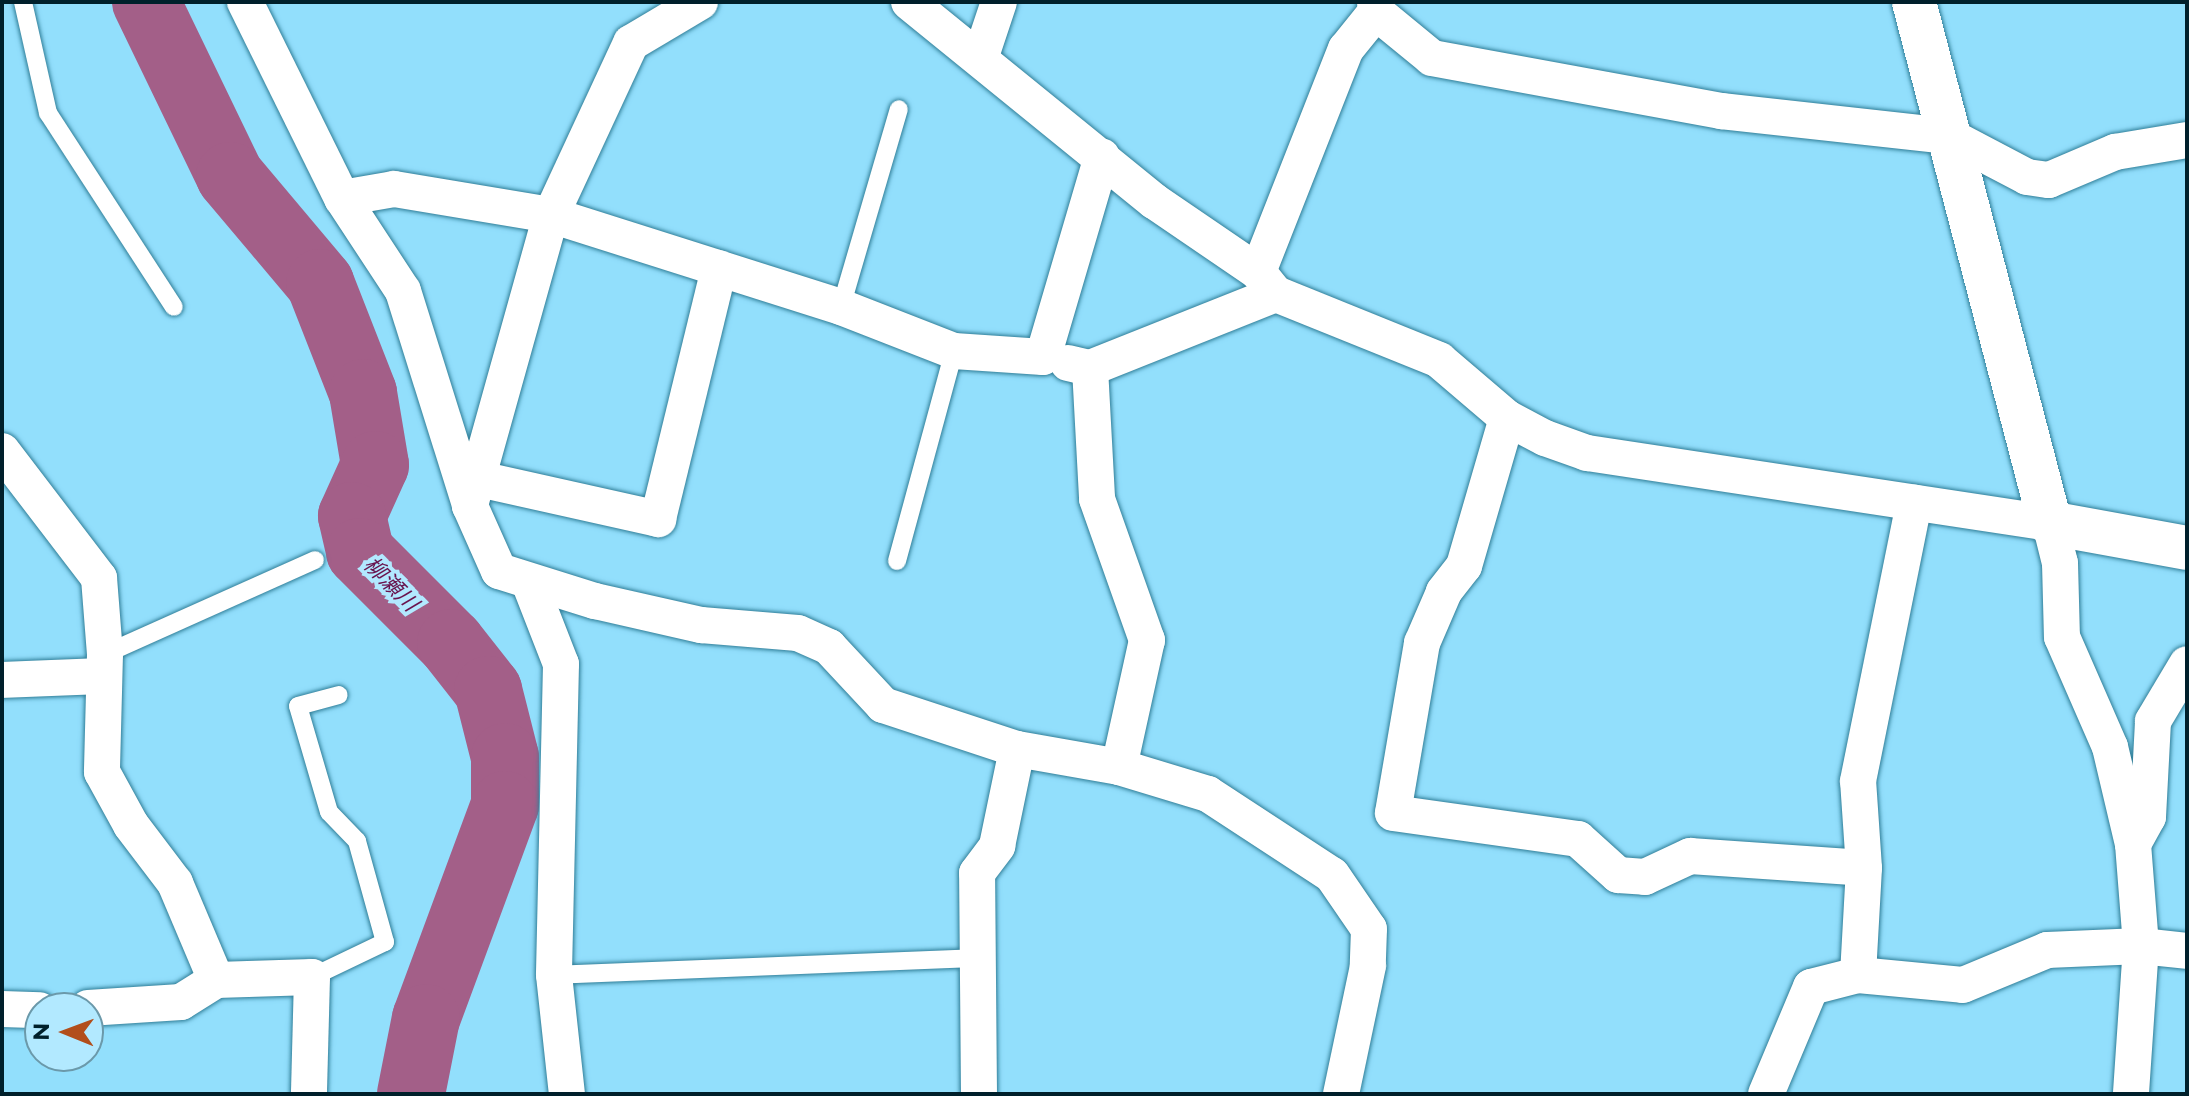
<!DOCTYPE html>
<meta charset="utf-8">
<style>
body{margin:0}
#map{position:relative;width:2189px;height:1096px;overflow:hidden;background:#92dffc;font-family:Montserrat,"Noto Sans JP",sans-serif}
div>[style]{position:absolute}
.river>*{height:68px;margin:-34px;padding:0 34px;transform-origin:34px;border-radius:34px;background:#a35f88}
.roads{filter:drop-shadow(0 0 2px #307e98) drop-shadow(0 0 2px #307e98)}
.service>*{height:18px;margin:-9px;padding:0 9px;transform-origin:9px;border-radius:9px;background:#fff}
.minor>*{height:36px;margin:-18px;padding:0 18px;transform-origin:18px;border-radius:18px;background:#fff}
.tertiary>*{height:44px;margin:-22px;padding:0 22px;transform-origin:22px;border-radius:22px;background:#fff}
span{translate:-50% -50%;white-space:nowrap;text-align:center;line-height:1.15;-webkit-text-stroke:8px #b2e9ff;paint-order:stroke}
.water-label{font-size:22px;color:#69144e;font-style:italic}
.frame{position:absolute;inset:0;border:4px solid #00202b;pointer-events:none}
.north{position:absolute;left:24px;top:992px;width:80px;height:80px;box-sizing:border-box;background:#b2e9ff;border:2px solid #6b99aa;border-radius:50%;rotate:271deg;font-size:22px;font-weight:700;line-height:32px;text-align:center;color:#00202b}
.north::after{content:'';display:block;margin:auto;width:28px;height:36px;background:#b24e1b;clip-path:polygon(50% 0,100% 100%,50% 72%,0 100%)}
</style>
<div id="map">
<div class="river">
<i style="left:146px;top:2px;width:193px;rotate:64.2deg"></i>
<i style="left:230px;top:176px;width:140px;rotate:49.9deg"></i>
<i style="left:320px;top:283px;width:118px;rotate:68.6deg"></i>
<i style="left:363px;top:393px;width:73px;rotate:80.5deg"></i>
<i style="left:375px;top:465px;width:56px;rotate:114.3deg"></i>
<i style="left:352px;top:516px;width:37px;rotate:77deg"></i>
<i style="left:360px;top:552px;width:129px;rotate:45deg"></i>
<i style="left:451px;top:643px;width:60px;rotate:51.8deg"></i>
<i style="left:488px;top:690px;width:69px;rotate:75.8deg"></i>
<i style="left:505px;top:757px;width:48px;rotate:90deg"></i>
<i style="left:505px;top:805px;width:227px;rotate:110.3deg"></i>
<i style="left:426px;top:1018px;width:77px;rotate:101.2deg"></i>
</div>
<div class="roads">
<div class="service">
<i style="left:23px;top:2px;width:114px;rotate:77.3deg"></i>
<i style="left:48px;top:113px;width:231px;rotate:57deg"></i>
<i style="left:841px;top:307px;width:206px;rotate:-73.7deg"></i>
<i style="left:897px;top:561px;width:218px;rotate:-74.8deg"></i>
<i style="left:105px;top:654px;width:230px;rotate:-24.1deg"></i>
<i style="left:554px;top:975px;width:424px;rotate:-2.3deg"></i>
<i style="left:312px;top:977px;width:81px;rotate:-25.6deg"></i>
<i style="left:385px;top:942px;width:105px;rotate:-105.5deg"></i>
<i style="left:357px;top:841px;width:40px;rotate:-134deg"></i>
<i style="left:329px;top:812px;width:110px;rotate:-106.3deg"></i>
<i style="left:298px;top:706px;width:42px;rotate:-15deg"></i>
</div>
<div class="minor">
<i style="left:245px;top:2px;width:219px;rotate:63.7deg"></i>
<i style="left:342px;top:198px;width:111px;rotate:56.7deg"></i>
<i style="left:403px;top:291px;width:224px;rotate:72.6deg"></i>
<i style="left:700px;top:2px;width:80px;rotate:149.3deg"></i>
<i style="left:631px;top:43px;width:190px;rotate:114.9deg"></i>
<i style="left:551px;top:215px;width:302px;rotate:105.6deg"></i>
<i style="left:470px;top:506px;width:71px;rotate:66deg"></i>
<i style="left:499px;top:571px;width:101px;rotate:17.4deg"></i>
<i style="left:595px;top:601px;width:109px;rotate:12.8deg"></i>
<i style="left:701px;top:625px;width:97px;rotate:4.7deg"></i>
<i style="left:798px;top:633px;width:34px;rotate:24deg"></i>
<i style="left:829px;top:647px;width:79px;rotate:47deg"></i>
<i style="left:883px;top:705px;width:141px;rotate:18.2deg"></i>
<i style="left:1017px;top:749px;width:104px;rotate:10deg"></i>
<i style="left:1119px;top:767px;width:93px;rotate:16.9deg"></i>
<i style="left:1208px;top:794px;width:148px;rotate:33.2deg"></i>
<i style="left:1332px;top:875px;width:65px;rotate:55.6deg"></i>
<i style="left:1369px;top:929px;width:37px;rotate:92deg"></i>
<i style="left:1368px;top:966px;width:131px;rotate:101.9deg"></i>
<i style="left:909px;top:2px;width:316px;rotate:39.1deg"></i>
<i style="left:1154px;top:201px;width:126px;rotate:34.3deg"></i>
<i style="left:1258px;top:272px;width:28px;rotate:51deg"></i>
<i style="left:1276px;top:294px;width:176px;rotate:22deg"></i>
<i style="left:1439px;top:360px;width:89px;rotate:40.5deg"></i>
<i style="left:1507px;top:418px;width:43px;rotate:27.8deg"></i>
<i style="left:1545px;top:438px;width:45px;rotate:19.7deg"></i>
<i style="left:1587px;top:453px;width:468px;rotate:8.6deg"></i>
<i style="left:2050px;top:523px;width:41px;rotate:76deg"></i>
<i style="left:2060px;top:563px;width:74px;rotate:88.5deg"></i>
<i style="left:2062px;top:637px;width:120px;rotate:66.4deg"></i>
<i style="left:2110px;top:747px;width:100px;rotate:76.7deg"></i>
<i style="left:2133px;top:844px;width:102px;rotate:85.5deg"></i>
<i style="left:2141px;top:946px;width:148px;rotate:93.9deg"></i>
<i style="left:1375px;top:2px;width:10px;rotate:84deg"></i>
<i style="left:1376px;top:12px;width:72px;rotate:39.4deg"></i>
<i style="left:1432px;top:58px;width:294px;rotate:10.4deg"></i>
<i style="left:1721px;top:111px;width:229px;rotate:6.3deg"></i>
<i style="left:1949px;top:136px;width:88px;rotate:27.7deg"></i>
<i style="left:2027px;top:177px;width:22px;rotate:8deg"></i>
<i style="left:2049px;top:180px;width:72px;rotate:-23deg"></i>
<i style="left:2115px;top:152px;width:73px;rotate:-9.5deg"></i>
<i style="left:980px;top:59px;width:60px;rotate:-71.6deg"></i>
<i style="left:342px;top:198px;width:53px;rotate:-9.8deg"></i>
<i style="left:394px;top:189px;width:159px;rotate:9.4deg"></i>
<i style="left:551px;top:215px;width:304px;rotate:17.6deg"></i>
<i style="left:841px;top:307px;width:121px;rotate:21.3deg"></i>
<i style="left:954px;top:351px;width:89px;rotate:3.9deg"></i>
<i style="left:1043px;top:357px;width:209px;rotate:-73.6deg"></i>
<i style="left:1258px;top:272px;width:240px;rotate:-68.5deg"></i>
<i style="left:1346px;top:49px;width:48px;rotate:-51deg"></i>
<i style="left:1068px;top:363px;width:23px;rotate:13deg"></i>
<i style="left:1090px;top:368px;width:200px;rotate:-21.7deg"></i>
<i style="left:1090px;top:368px;width:131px;rotate:86.9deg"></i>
<i style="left:1097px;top:499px;width:150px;rotate:70.5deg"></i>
<i style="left:1147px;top:640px;width:130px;rotate:102.4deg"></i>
<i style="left:1507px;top:418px;width:154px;rotate:106.2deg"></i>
<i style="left:1464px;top:566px;width:33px;rotate:128deg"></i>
<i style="left:1444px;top:592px;width:56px;rotate:113.3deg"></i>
<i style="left:1422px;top:643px;width:172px;rotate:99.7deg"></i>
<i style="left:1393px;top:813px;width:187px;rotate:8deg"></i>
<i style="left:1578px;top:839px;width:54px;rotate:42deg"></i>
<i style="left:1618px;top:875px;width:27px;rotate:4deg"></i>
<i style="left:1645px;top:877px;width:50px;rotate:-25deg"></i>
<i style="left:1690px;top:856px;width:174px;rotate:3.9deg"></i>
<i style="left:2px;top:451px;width:160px;rotate:52.6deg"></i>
<i style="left:99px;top:578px;width:76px;rotate:85.5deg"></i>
<i style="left:105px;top:654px;width:118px;rotate:91.5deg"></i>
<i style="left:102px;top:772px;width:60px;rotate:61.3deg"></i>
<i style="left:131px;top:825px;width:73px;rotate:52.8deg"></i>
<i style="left:175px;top:883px;width:105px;rotate:67.1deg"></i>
<i style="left:475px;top:478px;width:188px;rotate:12.6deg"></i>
<i style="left:658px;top:519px;width:258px;rotate:-76.3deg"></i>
<i style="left:529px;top:582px;width:88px;rotate:68.7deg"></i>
<i style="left:561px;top:664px;width:311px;rotate:91.3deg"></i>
<i style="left:554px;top:975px;width:120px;rotate:83.8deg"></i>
<i style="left:2px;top:680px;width:101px;rotate:-2.3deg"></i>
<i style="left:2133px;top:844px;width:31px;rotate:-61deg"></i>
<i style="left:2148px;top:817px;width:96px;rotate:-87deg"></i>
<i style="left:2153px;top:721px;width:66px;rotate:-59.2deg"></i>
<i style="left:1858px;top:975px;width:105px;rotate:5.4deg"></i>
<i style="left:1963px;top:985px;width:91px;rotate:-22.6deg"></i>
<i style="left:2047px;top:950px;width:94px;rotate:-2.4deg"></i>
<i style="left:2141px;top:946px;width:46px;rotate:6.2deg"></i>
<i style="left:88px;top:1008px;width:93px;rotate:-3.7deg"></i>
<i style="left:181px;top:1002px;width:41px;rotate:-32.2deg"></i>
<i style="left:216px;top:980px;width:96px;rotate:-1.8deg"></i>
<i style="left:312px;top:977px;width:117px;rotate:91.5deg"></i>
<i style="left:2px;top:1009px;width:38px;rotate:2deg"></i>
<i style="left:979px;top:1094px;width:221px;rotate:-90.5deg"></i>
<i style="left:977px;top:873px;width:34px;rotate:-53deg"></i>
<i style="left:997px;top:846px;width:99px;rotate:-78.3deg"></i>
<i style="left:1766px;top:1094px;width:116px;rotate:-67.2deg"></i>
<i style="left:1811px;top:987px;width:49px;rotate:-14.3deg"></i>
<i style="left:1858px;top:975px;width:107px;rotate:-86.8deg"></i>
<i style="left:1864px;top:868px;width:87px;rotate:-93.9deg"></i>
<i style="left:1858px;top:781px;width:284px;rotate:-78.6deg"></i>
</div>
<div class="tertiary">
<i style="left:1914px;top:2px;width:538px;rotate:75.37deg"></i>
<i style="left:2050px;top:523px;width:139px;rotate:10.3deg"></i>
</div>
</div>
<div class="water-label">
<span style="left:391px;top:584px;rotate:45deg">柳瀬川</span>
</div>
<div class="frame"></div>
<div class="north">N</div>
</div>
